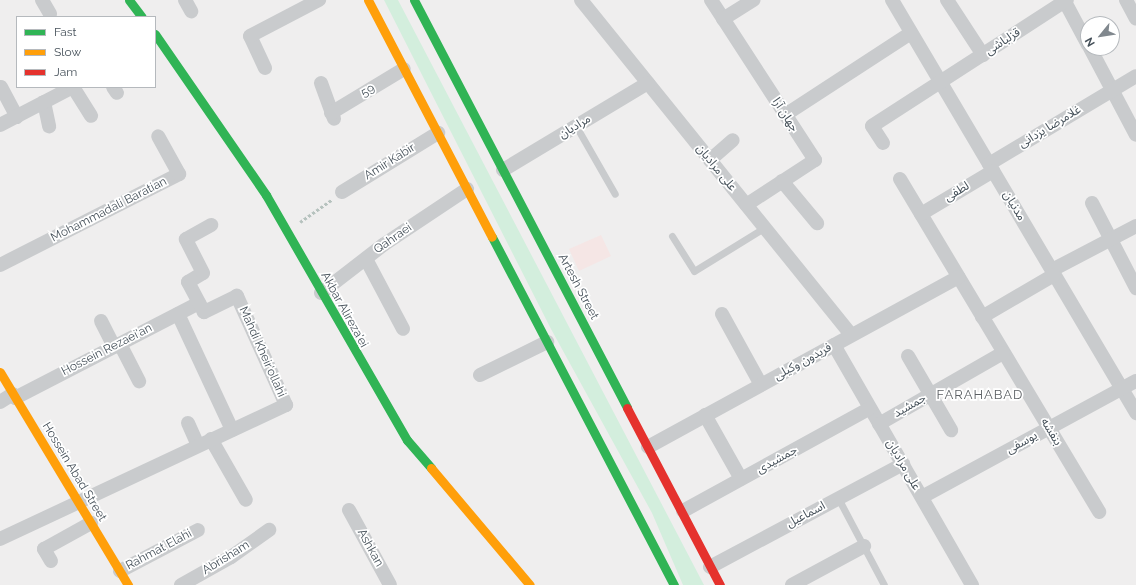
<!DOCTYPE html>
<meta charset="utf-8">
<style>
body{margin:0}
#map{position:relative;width:1136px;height:585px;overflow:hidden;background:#efeeee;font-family:Raleway,"Noto Sans Arabic",sans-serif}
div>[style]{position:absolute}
.medical>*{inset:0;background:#f5e6e5}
.green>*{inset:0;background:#d3eedd}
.path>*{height:2.5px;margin-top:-1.25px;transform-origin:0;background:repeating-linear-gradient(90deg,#b6c2be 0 3px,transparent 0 5px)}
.lane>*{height:7px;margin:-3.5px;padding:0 3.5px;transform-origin:3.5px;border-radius:3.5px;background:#c9cbcd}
.street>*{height:14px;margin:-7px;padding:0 7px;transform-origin:7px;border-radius:7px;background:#c9cbcd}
.fast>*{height:9px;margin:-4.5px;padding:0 4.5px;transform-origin:4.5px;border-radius:4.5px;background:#30b455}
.slow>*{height:9px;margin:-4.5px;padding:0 4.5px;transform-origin:4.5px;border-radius:4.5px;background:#ff9f0a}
.jam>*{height:9px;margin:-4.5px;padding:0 4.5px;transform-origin:4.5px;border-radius:4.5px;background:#e5322d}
span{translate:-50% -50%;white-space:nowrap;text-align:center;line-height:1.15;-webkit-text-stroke:3.5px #fff;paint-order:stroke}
.street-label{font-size:12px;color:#46515a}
.neighbourhood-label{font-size:13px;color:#5a5e62;letter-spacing:1px}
.legend{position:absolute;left:16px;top:16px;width:140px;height:72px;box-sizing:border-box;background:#fff;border:1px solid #b5b9bd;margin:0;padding:5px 7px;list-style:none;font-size:12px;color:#46515a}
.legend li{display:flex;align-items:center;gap:8px;height:20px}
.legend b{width:20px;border:1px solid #b5b9bd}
.north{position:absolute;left:1080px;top:16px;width:40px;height:40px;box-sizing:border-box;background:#fff;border:1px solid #b5b9bd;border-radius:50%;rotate:240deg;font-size:11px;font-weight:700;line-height:16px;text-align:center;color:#46515a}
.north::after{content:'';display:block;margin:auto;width:14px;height:18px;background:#81888e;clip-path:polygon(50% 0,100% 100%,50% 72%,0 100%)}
</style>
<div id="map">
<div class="medical">
<i style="clip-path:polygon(601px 235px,611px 256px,579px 271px,569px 249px)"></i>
</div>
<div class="green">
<i style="clip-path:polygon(384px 0,398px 0,704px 585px,683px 585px,652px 513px,551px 329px)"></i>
</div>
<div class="path">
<i style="left:300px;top:222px;width:39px;rotate:-35deg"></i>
</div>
<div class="lane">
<i style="left:576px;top:126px;width:78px;rotate:60.2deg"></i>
<i style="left:672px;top:236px;width:41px;rotate:57.8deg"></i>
<i style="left:694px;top:271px;width:82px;rotate:-31.6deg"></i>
<i style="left:838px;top:498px;width:98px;rotate:62.1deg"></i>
</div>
<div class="street">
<i style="left:42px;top:0;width:16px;rotate:60deg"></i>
<i style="left:185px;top:0;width:13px;rotate:61deg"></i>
<i style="left:581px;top:0;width:430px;rotate:51.1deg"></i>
<i style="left:711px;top:0;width:191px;rotate:57deg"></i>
<i style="left:815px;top:160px;width:82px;rotate:146.9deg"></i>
<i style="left:892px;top:0;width:480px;rotate:59.4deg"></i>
<i style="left:947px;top:0;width:66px;rotate:56.8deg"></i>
<i style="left:1064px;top:0;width:51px;rotate:61.9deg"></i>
<i style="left:1126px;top:0;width:21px;rotate:62deg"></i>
<i style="left:723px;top:19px;width:36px;rotate:-32deg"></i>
<i style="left:1090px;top:48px;width:98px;rotate:62.1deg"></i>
<i style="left:265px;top:68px;width:35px;rotate:-115deg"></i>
<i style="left:250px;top:36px;width:78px;rotate:-27.6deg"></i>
<i style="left:321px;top:83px;width:38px;rotate:70deg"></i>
<i style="left:1px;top:87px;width:34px;rotate:62deg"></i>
<i style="left:113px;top:87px;width:7px;rotate:56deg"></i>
<i style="left:44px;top:102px;width:25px;rotate:78deg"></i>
<i style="left:331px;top:113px;width:85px;rotate:-31.1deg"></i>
<i style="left:785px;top:115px;width:150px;rotate:-33.1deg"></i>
<i style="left:0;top:125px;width:82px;rotate:-27.5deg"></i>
<i style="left:73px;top:87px;width:34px;rotate:58deg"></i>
<i style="left:883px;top:143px;width:20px;rotate:-123deg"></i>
<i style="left:872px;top:126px;width:232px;rotate:-32.9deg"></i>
<i style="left:710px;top:160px;width:30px;rotate:-41deg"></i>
<i style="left:989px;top:164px;width:171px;rotate:-30.9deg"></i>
<i style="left:503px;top:170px;width:169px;rotate:-31deg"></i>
<i style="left:900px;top:179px;width:388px;rotate:59.1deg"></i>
<i style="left:782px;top:181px;width:55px;rotate:50.2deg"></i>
<i style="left:342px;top:192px;width:113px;rotate:-31.6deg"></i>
<i style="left:1092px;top:203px;width:96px;rotate:62.6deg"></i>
<i style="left:921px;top:214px;width:84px;rotate:-30.8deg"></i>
<i style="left:366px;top:259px;width:79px;rotate:62.1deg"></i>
<i style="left:0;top:265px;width:201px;rotate:-26.9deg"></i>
<i style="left:179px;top:174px;width:43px;rotate:-118.9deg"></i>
<i style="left:1052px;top:270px;width:95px;rotate:-27.6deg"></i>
<i style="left:321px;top:293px;width:78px;rotate:-37.7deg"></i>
<i style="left:383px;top:245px;width:101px;rotate:-33.7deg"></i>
<i style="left:178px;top:314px;width:128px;rotate:65deg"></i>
<i style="left:722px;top:314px;width:81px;rotate:61.2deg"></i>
<i style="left:982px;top:317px;width:83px;rotate:-30.3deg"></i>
<i style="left:101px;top:321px;width:29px;rotate:63deg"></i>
<i style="left:120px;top:344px;width:42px;rotate:62.8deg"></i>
<i style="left:834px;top:345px;width:277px;rotate:60.1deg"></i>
<i style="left:908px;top:356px;width:86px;rotate:59.8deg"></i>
<i style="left:480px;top:375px;width:75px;rotate:-26.2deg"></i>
<i style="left:15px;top:398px;width:207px;rotate:-27.3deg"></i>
<i style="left:0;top:402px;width:15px;rotate:-32deg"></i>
<i style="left:705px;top:415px;width:73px;rotate:60.6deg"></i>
<i style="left:188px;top:423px;width:24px;rotate:66deg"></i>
<i style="left:879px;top:424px;width:143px;rotate:-29.8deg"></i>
<i style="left:211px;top:439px;width:70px;rotate:60.2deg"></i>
<i style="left:648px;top:447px;width:354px;rotate:-28.7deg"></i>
<i style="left:922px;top:497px;width:243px;rotate:-28.5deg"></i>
<i style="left:349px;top:510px;width:85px;rotate:61.3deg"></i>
<i style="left:683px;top:511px;width:213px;rotate:-28.8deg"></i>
<i style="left:0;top:539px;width:316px;rotate:-25.1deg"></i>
<i style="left:286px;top:405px;width:120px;rotate:-114.2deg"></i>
<i style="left:237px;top:296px;width:37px;rotate:154deg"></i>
<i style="left:204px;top:312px;width:34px;rotate:-118deg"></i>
<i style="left:188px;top:282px;width:17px;rotate:-31deg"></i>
<i style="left:203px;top:273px;width:38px;rotate:-117deg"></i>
<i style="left:186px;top:239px;width:29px;rotate:-29deg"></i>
<i style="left:51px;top:561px;width:14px;rotate:-120deg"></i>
<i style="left:44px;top:549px;width:54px;rotate:-29deg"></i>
<i style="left:710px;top:567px;width:219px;rotate:-28.1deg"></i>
<i style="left:120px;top:571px;width:88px;rotate:-27.7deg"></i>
<i style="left:181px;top:585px;width:57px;rotate:-29.2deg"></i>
<i style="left:231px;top:557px;width:47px;rotate:-35.4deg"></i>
<i style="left:792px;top:585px;width:82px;rotate:-28.4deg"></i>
</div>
<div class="fast">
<i style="left:129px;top:0;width:21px;rotate:53deg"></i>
<i style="left:414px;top:0;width:460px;rotate:62.4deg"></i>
<i style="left:155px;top:34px;width:196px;rotate:55.4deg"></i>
<i style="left:266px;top:195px;width:283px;rotate:60.1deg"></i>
<i style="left:407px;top:440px;width:37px;rotate:49deg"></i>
<i style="left:492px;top:237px;width:393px;rotate:62.4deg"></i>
</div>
<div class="slow">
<i style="left:368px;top:0;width:267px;rotate:62.4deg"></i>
<i style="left:0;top:372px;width:249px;rotate:59deg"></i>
<i style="left:431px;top:468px;width:153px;rotate:49.8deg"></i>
</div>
<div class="jam">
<i style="left:627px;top:408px;width:200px;rotate:62.3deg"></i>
</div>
<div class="street-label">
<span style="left:1003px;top:42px;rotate:-33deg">قزلباشی</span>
<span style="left:368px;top:91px;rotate:-31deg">59</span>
<span style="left:785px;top:115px;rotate:57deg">جهان آرا</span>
<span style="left:575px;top:127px;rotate:-31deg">مرادیان</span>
<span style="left:1050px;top:127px;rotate:-31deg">غلامرضا یزدانی</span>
<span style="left:390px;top:162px;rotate:-32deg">Amir Kabir</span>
<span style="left:716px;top:168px;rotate:51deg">علی مرادیان</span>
<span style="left:957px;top:192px;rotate:-31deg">لطفی</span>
<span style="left:1014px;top:206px;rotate:59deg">مدنیان</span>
<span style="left:109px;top:210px;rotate:-27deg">Mohammadali Baratian</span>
<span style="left:393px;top:239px;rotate:-35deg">Qahraei</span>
<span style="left:578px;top:287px;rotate:62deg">Artesh Street</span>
<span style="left:344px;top:310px;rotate:61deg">Akbar Alireza'ei</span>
<span style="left:107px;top:350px;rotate:-27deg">Hossein Rezaei'an</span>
<span style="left:262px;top:352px;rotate:66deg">Mahdi Kheir'ollahi</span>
<span style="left:803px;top:362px;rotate:-29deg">فریدون وکیلی</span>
<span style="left:910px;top:406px;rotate:-30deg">جمشید</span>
<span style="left:1051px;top:432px;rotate:59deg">بنفشه</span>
<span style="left:1022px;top:443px;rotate:-29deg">یوسفی</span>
<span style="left:777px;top:460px;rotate:-29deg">جمشیدی</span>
<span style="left:903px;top:465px;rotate:60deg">علی مرادیان</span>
<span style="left:74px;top:472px;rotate:59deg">Hossein Abad Street</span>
<span style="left:806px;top:515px;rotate:-28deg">اسماعیل</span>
<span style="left:370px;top:548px;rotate:61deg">Ashkan</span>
<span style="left:159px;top:550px;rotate:-28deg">Rahmat Elahi</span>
<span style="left:226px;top:558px;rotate:-32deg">Abrisham</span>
</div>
<div class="neighbourhood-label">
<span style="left:980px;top:395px">FARAHABAD</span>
</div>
<ul class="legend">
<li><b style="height:5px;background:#30b455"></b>Fast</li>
<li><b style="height:5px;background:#ff9f0a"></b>Slow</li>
<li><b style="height:5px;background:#e5322d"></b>Jam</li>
</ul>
<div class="north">N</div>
</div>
